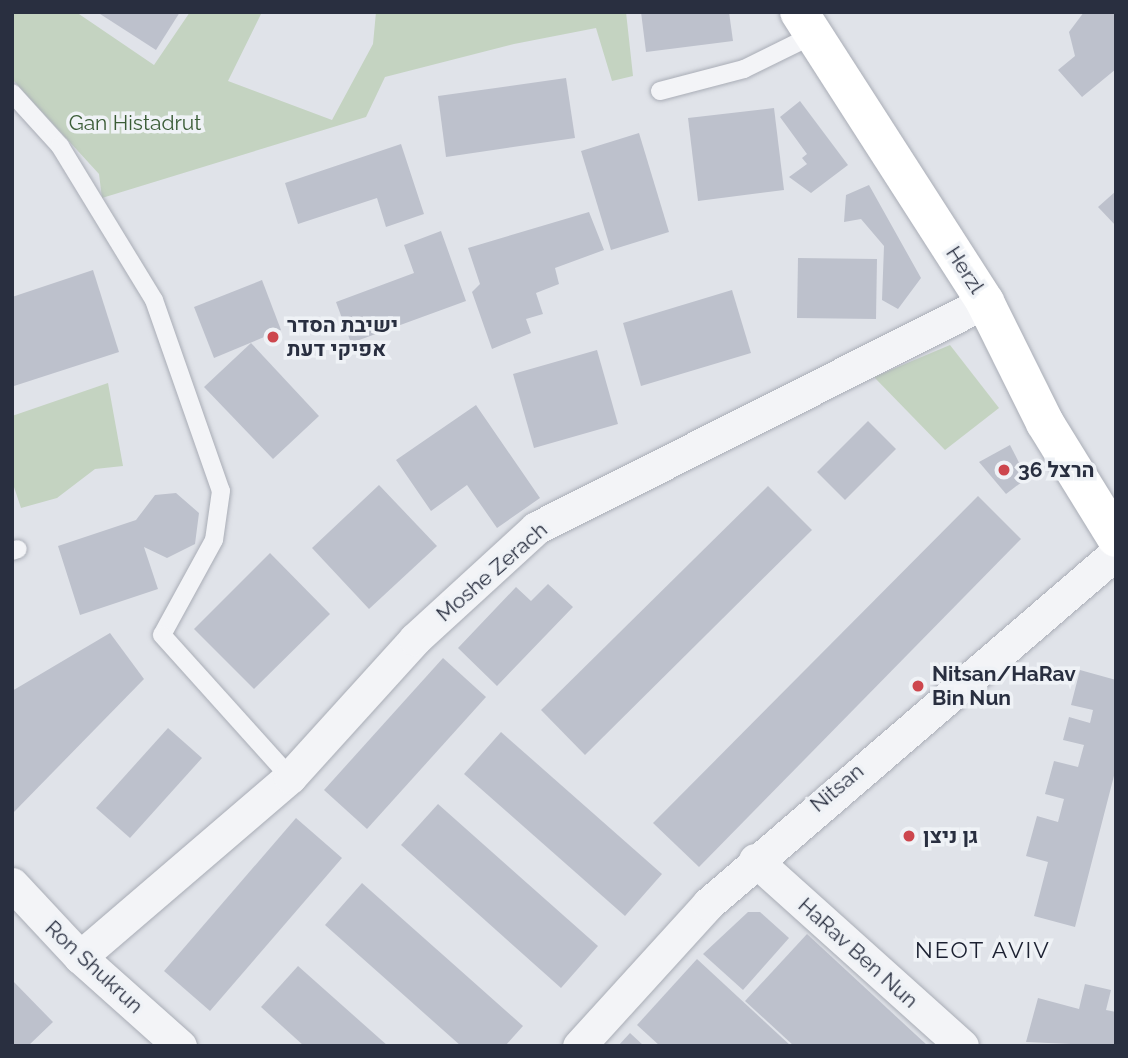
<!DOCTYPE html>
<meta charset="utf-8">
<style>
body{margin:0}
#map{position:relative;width:1128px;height:1058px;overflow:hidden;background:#e0e3e9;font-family:Raleway,Heebo,sans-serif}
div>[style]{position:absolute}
.green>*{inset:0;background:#c4d3c1}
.building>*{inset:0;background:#bdc1cc}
.roads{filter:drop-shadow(0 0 2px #a9adb6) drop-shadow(0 0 2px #a9adb6)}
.lane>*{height:18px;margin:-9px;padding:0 9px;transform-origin:9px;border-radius:9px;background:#f3f4f7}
.street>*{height:33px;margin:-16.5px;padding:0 16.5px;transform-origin:16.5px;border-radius:16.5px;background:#f3f4f7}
.secondary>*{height:38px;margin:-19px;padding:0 19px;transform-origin:19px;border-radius:19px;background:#fff}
.dots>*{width:19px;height:19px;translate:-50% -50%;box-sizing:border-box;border:4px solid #eff2f6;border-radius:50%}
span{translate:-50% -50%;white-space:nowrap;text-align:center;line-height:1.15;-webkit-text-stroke:7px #eff2f6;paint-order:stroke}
.park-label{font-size:21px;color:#3a5c36}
.street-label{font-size:21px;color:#292f40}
.poi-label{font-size:21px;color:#292f40;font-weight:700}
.left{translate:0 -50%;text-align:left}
.neighbourhood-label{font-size:23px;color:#1b2031;letter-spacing:2px}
.frame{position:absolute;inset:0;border:14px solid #292f40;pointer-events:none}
</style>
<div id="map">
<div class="green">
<i style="clip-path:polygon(12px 12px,76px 12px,154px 65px,190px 12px,262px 12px,228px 81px,332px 120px,373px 44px,376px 12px,626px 12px,633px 76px,612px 81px,596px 28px,514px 44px,385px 77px,366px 117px,102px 198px,99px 174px,12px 79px)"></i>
<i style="clip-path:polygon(950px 345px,999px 408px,945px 450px,874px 377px)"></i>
<i style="clip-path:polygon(108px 383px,123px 466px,95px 469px,57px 498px,21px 508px,12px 481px,12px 416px)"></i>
</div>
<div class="building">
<i style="clip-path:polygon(97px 12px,180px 12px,156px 50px)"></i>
<i style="clip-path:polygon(641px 12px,729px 12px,733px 41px,646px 52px)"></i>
<i style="clip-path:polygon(1116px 12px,1116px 69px,1082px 97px,1058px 70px,1075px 56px,1069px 32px,1084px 12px)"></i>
<i style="clip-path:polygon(566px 78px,575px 138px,446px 157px,438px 96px)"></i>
<i style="clip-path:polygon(800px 101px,848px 165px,811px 193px,789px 177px,807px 164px,802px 158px,807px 154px,780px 117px)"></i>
<i style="clip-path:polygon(774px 108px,784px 190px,698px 201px,688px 118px)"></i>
<i style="clip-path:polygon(639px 133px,669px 232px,611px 250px,581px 151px)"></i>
<i style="clip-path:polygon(401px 144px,424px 214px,386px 227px,377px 198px,298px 224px,285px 183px)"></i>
<i style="clip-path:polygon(869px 185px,921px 278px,898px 309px,882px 300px,884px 246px,861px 219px,844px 222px,846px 195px)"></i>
<i style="clip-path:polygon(1116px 191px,1116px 226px,1098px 207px)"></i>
<i style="clip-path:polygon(589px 212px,604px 250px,555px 268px,559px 284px,536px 293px,543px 314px,526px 319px,531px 333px,492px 349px,472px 292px,480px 284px,468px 248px)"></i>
<i style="clip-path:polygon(441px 231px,466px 301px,351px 343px,336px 302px,414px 273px,404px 245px)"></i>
<i style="clip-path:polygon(798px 258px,877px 259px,876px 319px,797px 318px)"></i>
<i style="clip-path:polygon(93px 270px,119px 352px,14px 386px,12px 297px)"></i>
<i style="clip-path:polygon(262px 280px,281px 330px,214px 358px,194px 307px)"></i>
<i style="clip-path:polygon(732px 290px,751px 353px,641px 386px,623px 323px)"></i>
<i style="clip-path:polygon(251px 343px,319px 416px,273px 459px,204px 387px)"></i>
<i style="clip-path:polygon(597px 350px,618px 424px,534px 448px,513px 374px)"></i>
<i style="clip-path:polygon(476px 405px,540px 498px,497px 528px,467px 485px,431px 511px,396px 460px)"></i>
<i style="clip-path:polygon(868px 421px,896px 449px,845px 500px,817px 472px)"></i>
<i style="clip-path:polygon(1010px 445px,1027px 478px,1006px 494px,979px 462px)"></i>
<i style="clip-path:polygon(379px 485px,437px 546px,369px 609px,312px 548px)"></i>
<i style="clip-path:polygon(768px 486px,812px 530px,585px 755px,541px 710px)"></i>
<i style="clip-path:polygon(176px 493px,199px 513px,195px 544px,167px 558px,144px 547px,158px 589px,80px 615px,58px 546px,136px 520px,155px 495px)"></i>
<i style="clip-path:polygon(978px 496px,1021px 539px,699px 867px,653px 823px)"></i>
<i style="clip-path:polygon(270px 553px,330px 614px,254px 689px,194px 629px)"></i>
<i style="clip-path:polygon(548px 584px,573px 607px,497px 686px,458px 648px,516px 587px,531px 601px)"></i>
<i style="clip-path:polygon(110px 633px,144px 679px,12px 814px,12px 691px)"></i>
<i style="clip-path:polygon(443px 658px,486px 697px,367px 829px,324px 790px)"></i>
<i style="clip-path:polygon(1080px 670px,1116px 680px,1116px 768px,1075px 927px,1034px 916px,1048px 862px,1026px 856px,1037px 816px,1058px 822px,1064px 799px,1045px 794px,1054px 761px,1078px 767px,1084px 745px,1063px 740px,1069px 717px,1090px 723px,1093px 710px,1071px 705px)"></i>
<i style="clip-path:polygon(168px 728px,202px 758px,130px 838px,96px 808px)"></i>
<i style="clip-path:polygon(501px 732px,662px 874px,625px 916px,464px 774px)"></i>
<i style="clip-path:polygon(438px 804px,598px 946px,561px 988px,401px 845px)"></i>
<i style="clip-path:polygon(296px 818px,342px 858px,210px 1011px,164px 971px)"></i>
<i style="clip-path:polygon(362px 883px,523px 1026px,505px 1046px,461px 1046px,325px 925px)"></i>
<i style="clip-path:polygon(748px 912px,760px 912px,789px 938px,743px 990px,703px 954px)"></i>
<i style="clip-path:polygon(807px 934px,928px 1046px,794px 1046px,745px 1001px)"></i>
<i style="clip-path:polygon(697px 959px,791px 1046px,660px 1046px,637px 1025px)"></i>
<i style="clip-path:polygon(298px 966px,388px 1046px,304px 1046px,261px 1007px)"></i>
<i style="clip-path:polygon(12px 980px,53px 1022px,28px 1046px,12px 1046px)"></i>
<i style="clip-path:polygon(1085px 984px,1111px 990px,1106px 1010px,1116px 1012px,1116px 1046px,1026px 1042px,1038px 998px,1079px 1009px)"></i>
<i style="clip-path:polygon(630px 1033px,644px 1046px,618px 1046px)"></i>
</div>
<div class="roads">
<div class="lane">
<i style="left:660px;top:91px;width:87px;rotate:-14.7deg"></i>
<i style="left:744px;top:69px;width:75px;rotate:-26.2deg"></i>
<i style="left:12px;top:93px;width:72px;rotate:47.8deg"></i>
<i style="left:60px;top:146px;width:180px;rotate:58.6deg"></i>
<i style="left:154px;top:300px;width:202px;rotate:70.7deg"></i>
<i style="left:221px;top:491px;width:49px;rotate:98.1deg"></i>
<i style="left:214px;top:540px;width:108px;rotate:118.7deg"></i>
<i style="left:162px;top:635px;width:191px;rotate:48deg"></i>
<i style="left:12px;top:551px;width:6px;rotate:-18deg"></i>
</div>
<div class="street">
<i style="left:755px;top:860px;width:278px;rotate:41.9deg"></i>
<i style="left:12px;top:884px;width:100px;rotate:47deg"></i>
<i style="left:80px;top:957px;width:134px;rotate:41.7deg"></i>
<i style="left:80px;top:957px;width:277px;rotate:-40.6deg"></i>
<i style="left:290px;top:777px;width:186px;rotate:-47.8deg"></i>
<i style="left:415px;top:639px;width:164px;rotate:-42.5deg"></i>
<i style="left:536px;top:528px;width:503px;rotate:-26.72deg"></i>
<i style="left:579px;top:1046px;width:192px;rotate:-47.7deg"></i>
<i style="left:708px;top:904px;width:538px;rotate:-40.71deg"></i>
</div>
<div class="secondary">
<i style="left:799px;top:12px;width:345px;rotate:57.3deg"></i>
<i style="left:985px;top:302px;width:135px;rotate:63.6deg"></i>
<i style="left:1045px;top:423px;width:135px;rotate:58.3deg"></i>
</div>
</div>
<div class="dots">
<i style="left:273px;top:337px;background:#cd464d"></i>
<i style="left:1004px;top:470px;background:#cd464d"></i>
<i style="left:918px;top:686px;background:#cd464d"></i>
<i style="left:909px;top:836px;background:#cd464d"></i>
</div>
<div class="park-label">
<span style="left:135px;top:123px">Gan Histadrut</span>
</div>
<div class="street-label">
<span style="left:965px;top:270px;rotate:57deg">Herzl</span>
<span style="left:492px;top:572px;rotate:-41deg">Moshe Zerach</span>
<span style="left:837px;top:788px;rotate:-40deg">Nitsan</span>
<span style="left:858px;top:953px;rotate:42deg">HaRav Ben Nun</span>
<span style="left:94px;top:967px;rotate:43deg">Ron Shukrun</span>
</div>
<div class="poi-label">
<span class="left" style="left:287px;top:337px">ישיבת הסדר<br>אפיקי דעת</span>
<span class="left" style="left:1018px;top:470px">הרצל 36</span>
<span class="left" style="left:932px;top:686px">Nitsan/HaRav<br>Bin Nun</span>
<span class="left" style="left:923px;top:836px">גן ניצן</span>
</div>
<div class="neighbourhood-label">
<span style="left:983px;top:950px">NEOT AVIV</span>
</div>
<div class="frame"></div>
</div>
